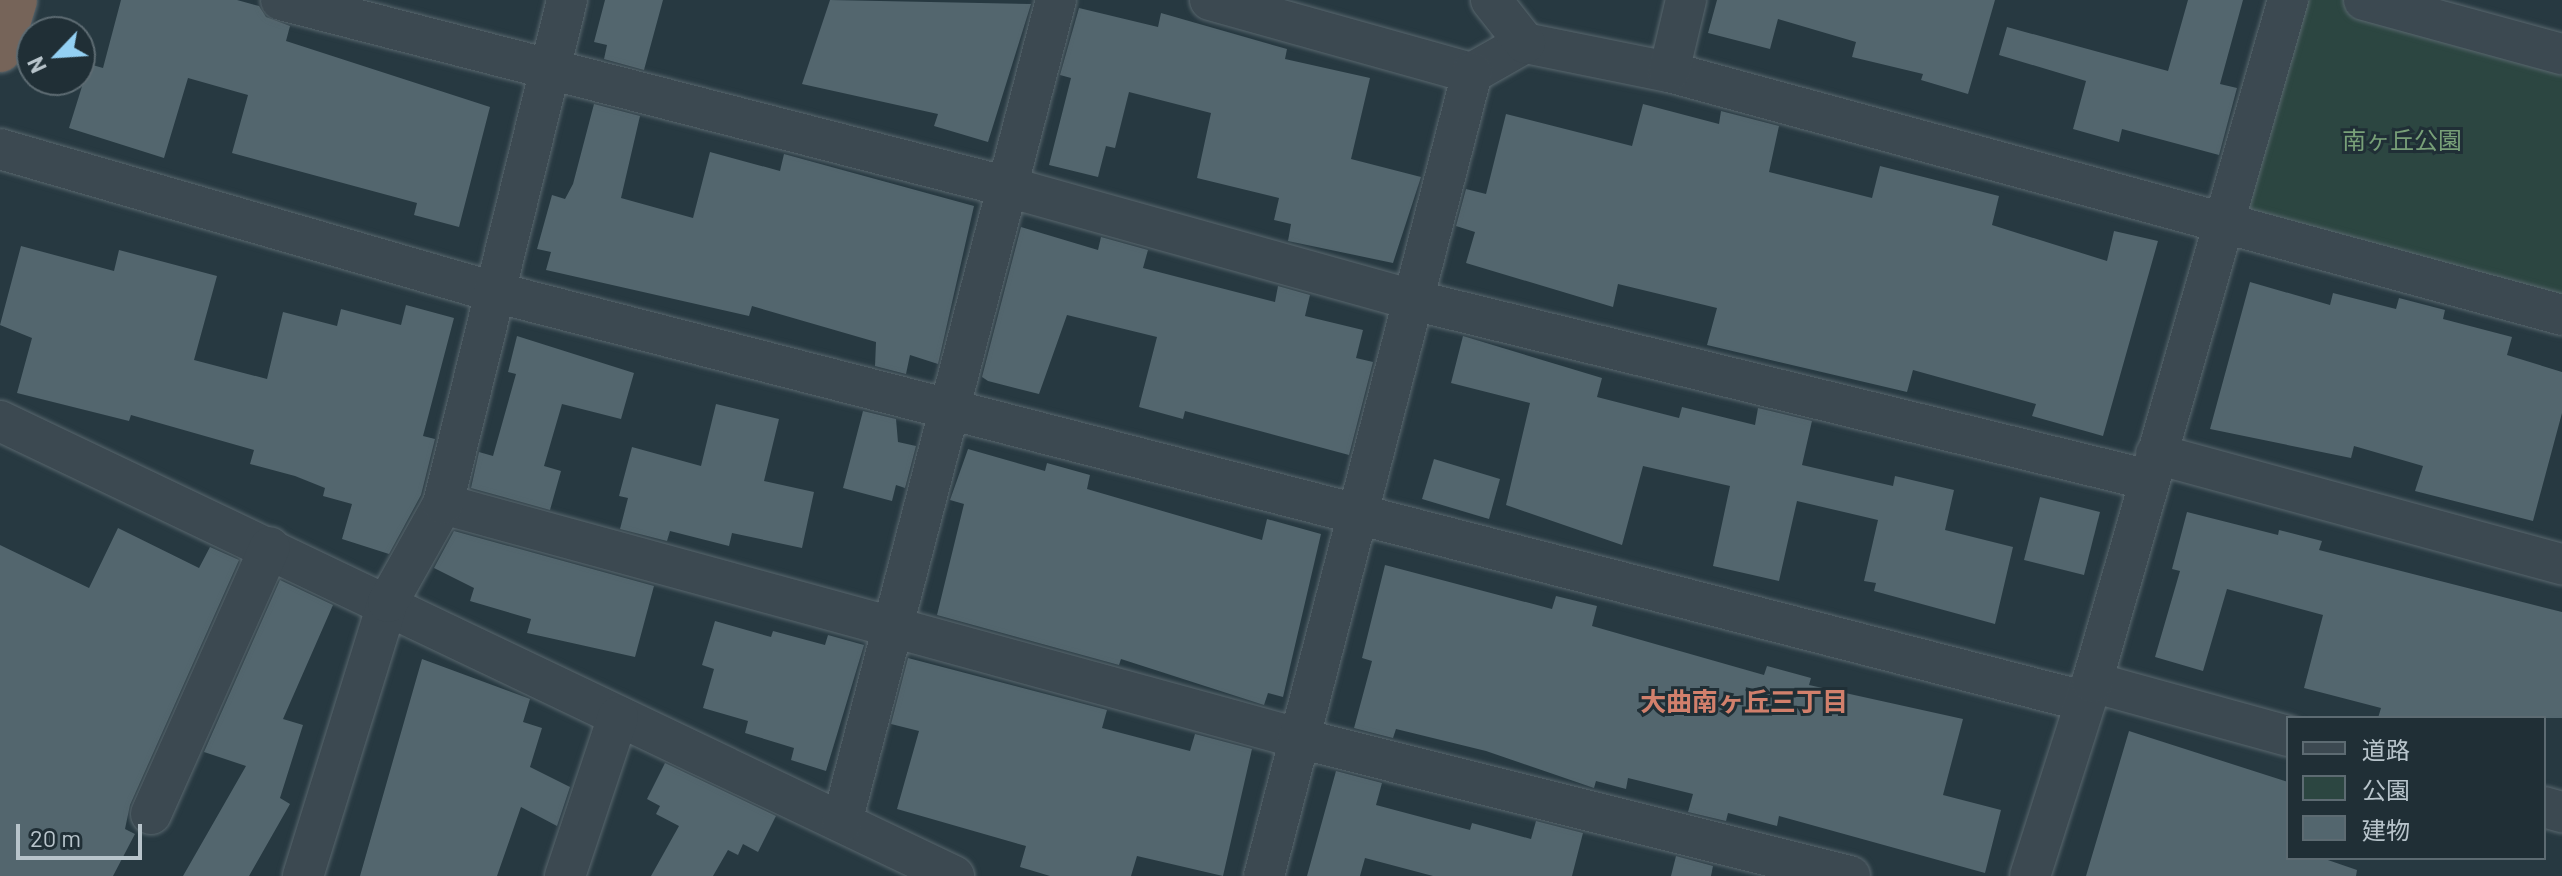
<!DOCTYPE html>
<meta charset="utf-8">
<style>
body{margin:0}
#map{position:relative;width:2562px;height:876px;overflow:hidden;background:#273941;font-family:Barlow,"Noto Sans JP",sans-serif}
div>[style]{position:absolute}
.green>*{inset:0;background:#2c4641}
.building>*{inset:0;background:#53666e}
.roads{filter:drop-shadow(0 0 2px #59676e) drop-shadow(0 0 2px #59676e)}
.minor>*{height:40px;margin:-20px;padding:0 20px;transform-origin:20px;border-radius:20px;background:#3c4951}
.highway>*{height:44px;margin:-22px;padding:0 22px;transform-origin:22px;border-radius:22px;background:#766459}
span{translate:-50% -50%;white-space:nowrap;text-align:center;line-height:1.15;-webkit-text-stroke:6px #202f36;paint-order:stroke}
.park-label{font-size:24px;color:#78a078}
.neighbourhood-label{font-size:26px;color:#d2806c;font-weight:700}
.legend{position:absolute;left:2286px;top:716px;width:260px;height:144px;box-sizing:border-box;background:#202f36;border:2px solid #5d6b72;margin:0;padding:10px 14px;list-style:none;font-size:24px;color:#b8c4cb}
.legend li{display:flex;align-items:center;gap:16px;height:40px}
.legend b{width:40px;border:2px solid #5d6b72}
.north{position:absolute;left:16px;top:16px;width:80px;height:80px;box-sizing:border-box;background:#202f36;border:2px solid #5d6b72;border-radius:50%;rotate:245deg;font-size:22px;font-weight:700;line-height:32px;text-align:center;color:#b8c4cb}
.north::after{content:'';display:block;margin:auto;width:28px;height:36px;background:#94d1f4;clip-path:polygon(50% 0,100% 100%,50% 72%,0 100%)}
.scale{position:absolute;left:16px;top:824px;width:126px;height:36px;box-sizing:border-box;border:4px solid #b8c4cb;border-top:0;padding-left:10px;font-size:24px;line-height:28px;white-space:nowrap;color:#b8c4cb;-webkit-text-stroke:6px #202f36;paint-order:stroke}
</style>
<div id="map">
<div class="green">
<i style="clip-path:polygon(2288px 0,2364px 0,2562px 54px,2562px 315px,2224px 221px)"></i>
</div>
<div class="building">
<i style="clip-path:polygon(121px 0,237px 0,259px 6px,266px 17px,290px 26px,286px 41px,490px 107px,459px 227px,414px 215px,417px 203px,232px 153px,248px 95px,188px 78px,164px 158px,69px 128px,89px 64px,103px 68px)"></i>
<i style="clip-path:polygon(605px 0,663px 0,644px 70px,604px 59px,607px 45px,594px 42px)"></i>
<i style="clip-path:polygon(830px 0,1031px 4px,988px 142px,934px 126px,938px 114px,802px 84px)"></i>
<i style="clip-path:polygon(1717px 0,1995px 0,1968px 94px,1921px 80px,1923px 74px,1852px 57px,1856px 42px,1778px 19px,1770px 49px,1708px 33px)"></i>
<i style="clip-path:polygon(2188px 0,2243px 0,2220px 84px,2237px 88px,2219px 155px,2122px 129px,2119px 142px,2073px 129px,2086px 81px,1999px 55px,2007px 27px,2168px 71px)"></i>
<i style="clip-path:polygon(1079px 8px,1158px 27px,1161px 13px,1287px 49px,1285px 59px,1370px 78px,1351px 159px,1421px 177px,1393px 263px,1288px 241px,1291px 224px,1274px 220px,1279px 198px,1197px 178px,1211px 113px,1129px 92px,1115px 148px,1106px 146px,1098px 177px,1049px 165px,1071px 78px,1060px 75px)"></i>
<i style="clip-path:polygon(594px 104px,640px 116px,621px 198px,693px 218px,710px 152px,780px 171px,784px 154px,974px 206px,938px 364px,910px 355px,906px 374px,875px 366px,876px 342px,752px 306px,749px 316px,546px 270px,551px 252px,537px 249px,552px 195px,565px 199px,573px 184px)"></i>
<i style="clip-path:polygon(1643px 104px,1719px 124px,1721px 111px,1779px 126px,1769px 172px,1872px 198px,1880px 166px,1999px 196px,1992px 225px,2107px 261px,2114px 231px,2158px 241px,2103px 436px,2032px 416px,2036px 404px,1913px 370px,1907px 392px,1707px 345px,1717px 308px,1618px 284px,1613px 307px,1466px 263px,1475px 232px,1456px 226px,1466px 189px,1486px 194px,1506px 114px,1632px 146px)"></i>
<i style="clip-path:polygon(1021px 227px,1098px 250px,1101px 237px,1148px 250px,1143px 268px,1275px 302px,1278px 286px,1310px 295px,1305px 316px,1363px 330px,1356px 358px,1373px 362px,1349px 455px,1185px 411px,1183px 419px,1139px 407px,1157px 337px,1067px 315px,1039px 394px,988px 381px,982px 377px)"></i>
<i style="clip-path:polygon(21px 246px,114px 271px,119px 250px,217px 276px,194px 360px,267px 379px,283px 312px,337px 326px,341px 309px,401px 325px,406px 305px,454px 318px,423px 436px,435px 439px,421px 495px,389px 554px,342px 539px,352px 504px,323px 496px,325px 488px,295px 476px,250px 464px,254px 450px,131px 415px,129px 421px,17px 393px,32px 338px,0 325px)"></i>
<i style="clip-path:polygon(2250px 282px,2330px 305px,2333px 293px,2396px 309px,2399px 298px,2445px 310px,2443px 319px,2512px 337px,2507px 355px,2562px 372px,2562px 413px,2533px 521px,2415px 491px,2423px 466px,2354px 446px,2351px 458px,2210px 429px)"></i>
<i style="clip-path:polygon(517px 336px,634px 373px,621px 419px,562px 404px,544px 466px,561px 471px,550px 510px,471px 488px,479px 452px,493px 456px,516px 374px,508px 372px)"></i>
<i style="clip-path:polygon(1463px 336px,1602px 378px,1597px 397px,1679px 418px,1682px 407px,1755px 425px,1758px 408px,1812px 421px,1802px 465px,1893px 486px,1895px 476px,1954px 490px,1945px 530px,2013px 547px,1995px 624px,1874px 591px,1876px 583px,1864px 581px,1878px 520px,1797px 501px,1779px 581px,1713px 566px,1730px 486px,1643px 466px,1622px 545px,1506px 505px,1530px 403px,1451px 383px)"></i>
<i style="clip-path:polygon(716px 404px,779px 419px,764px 481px,814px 492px,802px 548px,732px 533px,729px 546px,670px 531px,667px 541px,620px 529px,628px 498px,619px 496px,632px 447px,701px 466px)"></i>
<i style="clip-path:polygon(863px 411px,896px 419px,898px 442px,916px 446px,905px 488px,896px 485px,892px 501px,843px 488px)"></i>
<i style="clip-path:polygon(968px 449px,1045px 471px,1047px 463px,1090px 475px,1087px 489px,1262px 540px,1267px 519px,1321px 534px,1283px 697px,1268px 693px,1264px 705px,1121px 659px,1119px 665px,937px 615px,964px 504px,950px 500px)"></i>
<i style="clip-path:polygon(1434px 459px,1500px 479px,1489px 519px,1422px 499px)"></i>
<i style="clip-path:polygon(2040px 497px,2100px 512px,2084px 575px,2024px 560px)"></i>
<i style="clip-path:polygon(2187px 512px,2278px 535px,2279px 530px,2322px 541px,2319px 550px,2562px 612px,2562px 718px,2378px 718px,2381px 708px,2304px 688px,2323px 615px,2227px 589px,2203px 671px,2155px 657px,2180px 571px,2172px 569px)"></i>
<i style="clip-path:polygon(118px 528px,199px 568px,210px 547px,239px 560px,130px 805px,125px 829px,135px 834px,113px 876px,0 876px,0 545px,89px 588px)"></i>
<i style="clip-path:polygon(454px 531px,654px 586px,635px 657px,527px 633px,531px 619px,470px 601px,474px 588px,434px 568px)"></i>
<i style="clip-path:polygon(1385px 565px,1552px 609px,1556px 596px,1597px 606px,1592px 626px,1764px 675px,1767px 666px,1811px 678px,1809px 685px,1963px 719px,1943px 795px,2001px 810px,1985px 873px,1779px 816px,1777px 826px,1728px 813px,1726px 821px,1688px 812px,1693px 794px,1628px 778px,1626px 789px,1596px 781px,1594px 788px,1486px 751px,1396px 729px,1393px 738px,1354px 728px,1372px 661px,1362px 658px)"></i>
<i style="clip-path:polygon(280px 580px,333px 605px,283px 719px,303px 725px,280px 798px,290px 804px,249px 876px,183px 876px,246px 766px,204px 752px)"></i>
<i style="clip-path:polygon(715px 621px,771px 637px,773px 631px,825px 645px,828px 635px,864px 645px,826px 771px,791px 760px,794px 748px,745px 733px,748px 721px,703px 708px,714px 669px,702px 665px)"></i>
<i style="clip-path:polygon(908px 658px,1107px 710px,1102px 728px,1190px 751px,1195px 734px,1252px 749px,1223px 876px,1137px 856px,1131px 876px,1050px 876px,1020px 867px,1026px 846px,897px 809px,919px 731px,891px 724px)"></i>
<i style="clip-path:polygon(422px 659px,530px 699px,523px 722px,542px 728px,530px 767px,570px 787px,557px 826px,521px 807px,497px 876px,360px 876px)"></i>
<i style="clip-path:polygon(2129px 731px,2288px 782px,2288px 858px,2322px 858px,2357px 870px,2356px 876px,2086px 876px)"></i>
<i style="clip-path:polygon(665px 763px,776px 816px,758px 852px,743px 844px,738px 855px,728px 850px,713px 876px,651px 876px,679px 826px,656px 814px,660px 806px,647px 799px)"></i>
<i style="clip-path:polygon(1336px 771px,1382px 783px,1376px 805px,1470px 830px,1472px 823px,1531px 839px,1536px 821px,1583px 833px,1572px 876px,1433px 876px,1365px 858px,1360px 876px,1307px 876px)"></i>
<i style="clip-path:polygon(1676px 856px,1713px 866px,1711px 876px,1671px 876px)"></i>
</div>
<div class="roads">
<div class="minor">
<i style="left:281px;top:0;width:751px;rotate:14.42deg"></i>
<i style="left:1008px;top:187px;width:420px;rotate:15.6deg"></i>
<i style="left:1413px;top:300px;width:758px;rotate:13.74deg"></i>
<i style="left:1210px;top:0;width:272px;rotate:15.6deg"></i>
<i style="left:1472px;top:73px;width:61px;rotate:-29.5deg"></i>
<i style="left:1525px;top:43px;width:147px;rotate:11.4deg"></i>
<i style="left:1669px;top:72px;width:925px;rotate:15.22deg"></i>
<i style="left:1491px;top:0;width:55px;rotate:51.7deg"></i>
<i style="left:2364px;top:0;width:205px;rotate:15.3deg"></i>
<i style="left:1669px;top:72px;width:74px;rotate:-76.7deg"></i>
<i style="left:0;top:149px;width:514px;rotate:16.14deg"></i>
<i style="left:494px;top:292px;width:1642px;rotate:14.43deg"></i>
<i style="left:0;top:421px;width:1057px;rotate:25.5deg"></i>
<i style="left:2156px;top:454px;width:421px;rotate:15.2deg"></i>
<i style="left:443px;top:504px;width:886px;rotate:15.31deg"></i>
<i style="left:1298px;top:738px;width:569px;rotate:14.04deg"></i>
<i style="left:2092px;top:682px;width:203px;rotate:15.4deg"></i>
<i style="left:2544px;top:807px;width:19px;rotate:16deg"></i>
<i style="left:151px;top:814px;width:292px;rotate:-66deg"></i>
<i style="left:842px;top:822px;width:849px;rotate:-75.41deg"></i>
<i style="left:303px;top:876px;width:287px;rotate:-72.8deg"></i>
<i style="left:388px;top:602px;width:112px;rotate:-60.7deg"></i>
<i style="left:443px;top:504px;width:519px;rotate:-76.18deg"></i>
<i style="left:565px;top:876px;width:168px;rotate:-71.6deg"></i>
<i style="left:1264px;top:876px;width:830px;rotate:-75.48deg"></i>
<i style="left:2030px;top:876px;width:204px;rotate:-72.3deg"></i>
<i style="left:2092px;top:682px;width:710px;rotate:-73.97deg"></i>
</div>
<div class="highway">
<i style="left:0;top:50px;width:52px;rotate:-73.3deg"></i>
</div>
</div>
<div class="park-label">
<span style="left:2402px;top:140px">南ヶ丘公園</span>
</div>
<div class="neighbourhood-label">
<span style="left:1744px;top:701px">大曲南ヶ丘三丁目</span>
</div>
<ul class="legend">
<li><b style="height:10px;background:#3c4951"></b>道路</li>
<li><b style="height:22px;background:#2c4641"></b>公園</li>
<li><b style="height:22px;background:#53666e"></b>建物</li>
</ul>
<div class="north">N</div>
<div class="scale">20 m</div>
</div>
